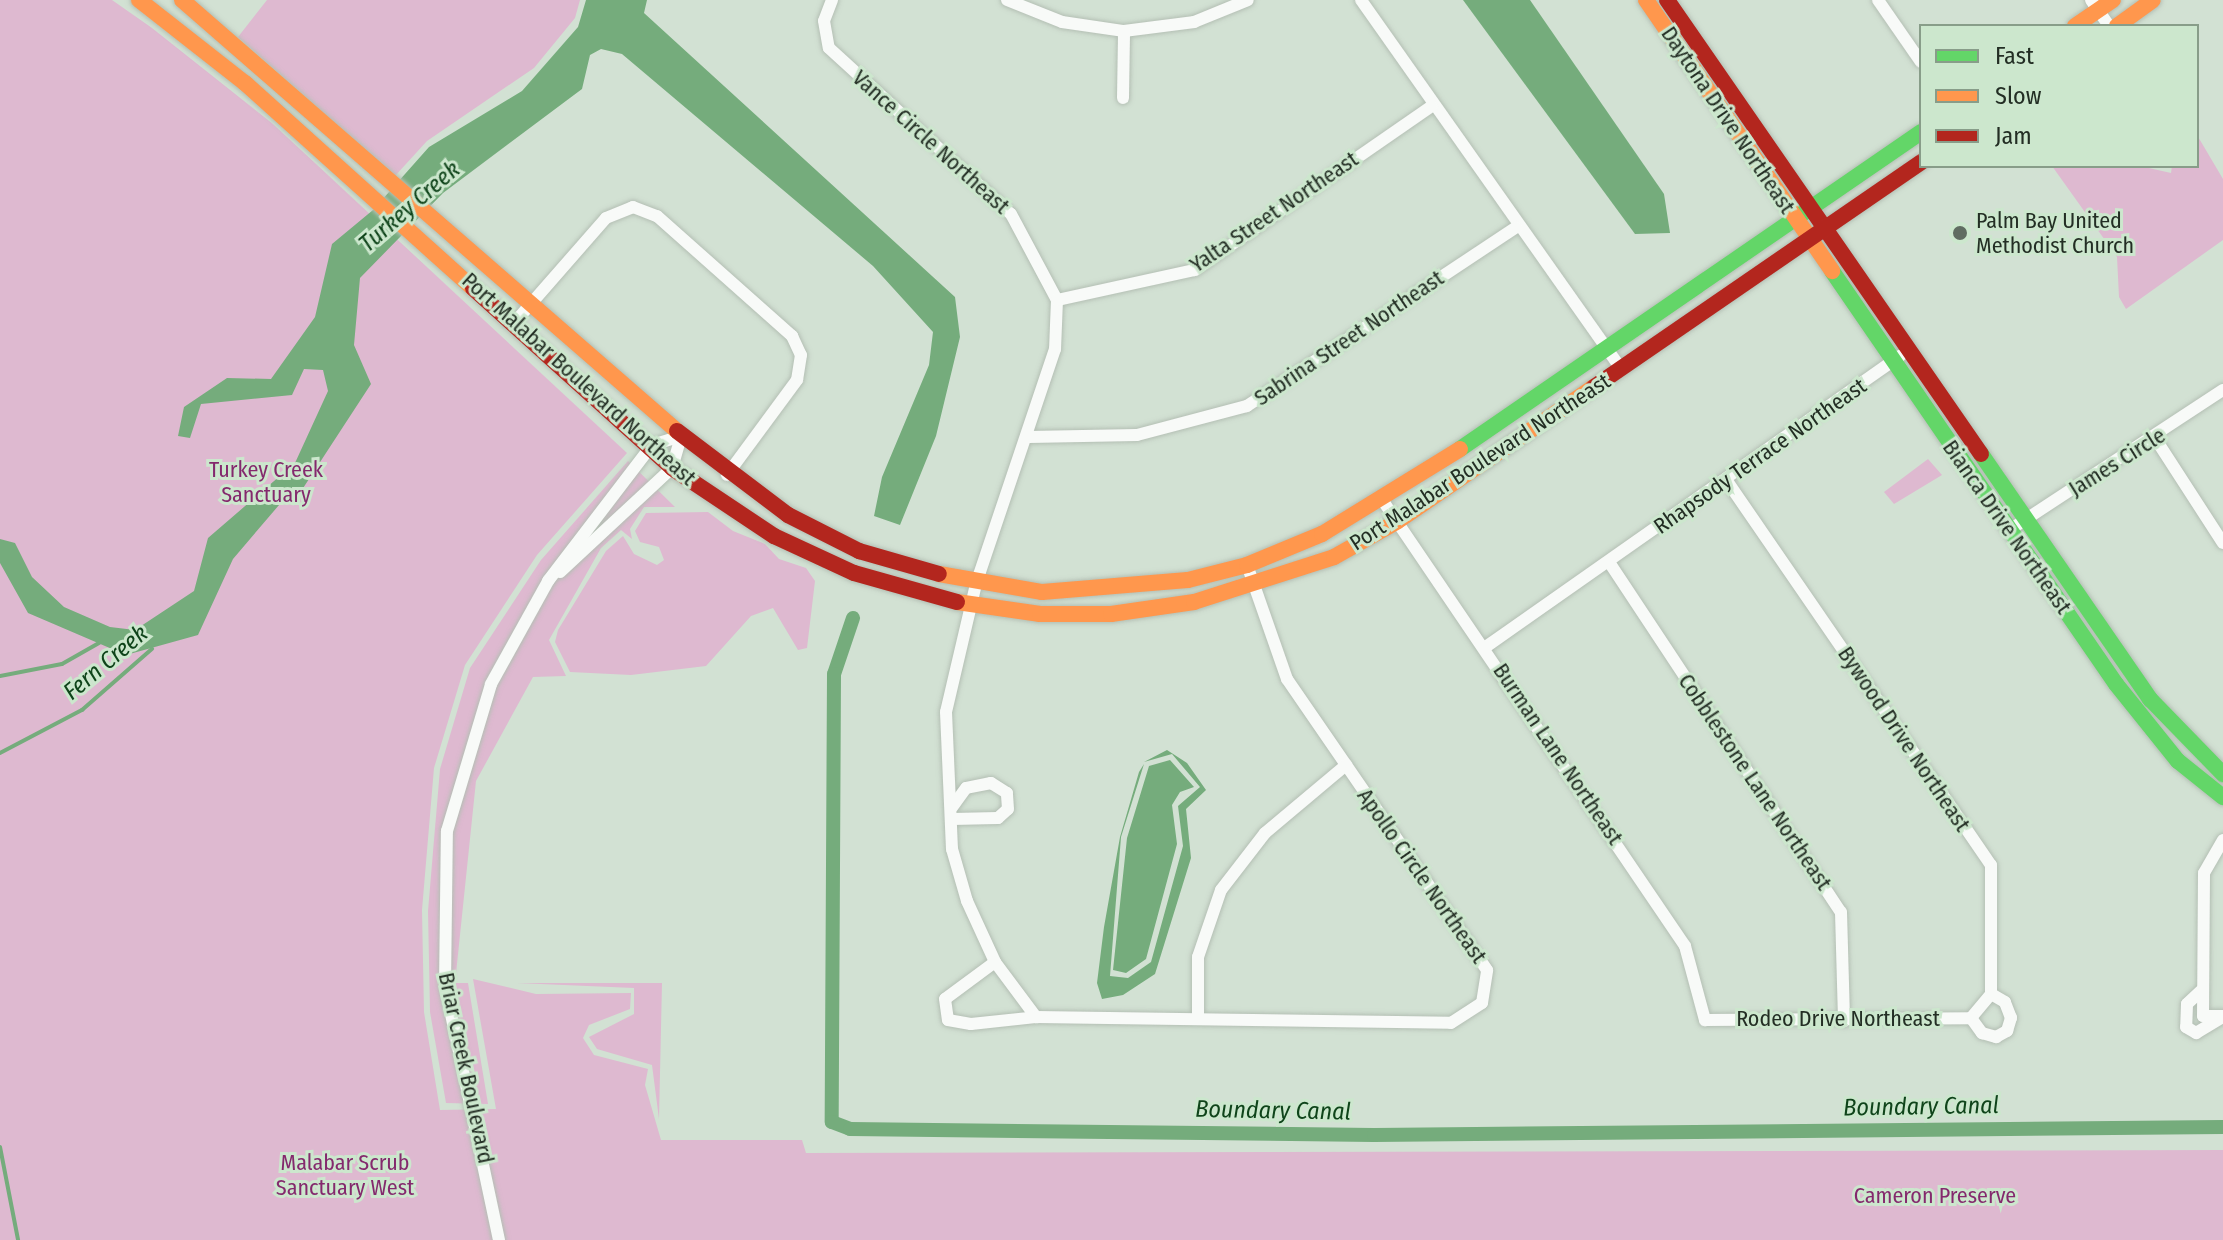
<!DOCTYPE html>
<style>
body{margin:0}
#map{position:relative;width:2223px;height:1240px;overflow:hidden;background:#d2e1d3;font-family:"Fira Sans Condensed",sans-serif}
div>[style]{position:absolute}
.green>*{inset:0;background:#deb9d0}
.water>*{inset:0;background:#75ac7c}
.stream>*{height:4px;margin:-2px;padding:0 2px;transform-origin:2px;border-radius:2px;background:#75ac7c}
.canal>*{height:14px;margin:-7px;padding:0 7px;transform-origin:7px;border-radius:7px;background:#75ac7c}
.roads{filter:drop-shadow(0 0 2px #b4bfb4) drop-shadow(0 0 2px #b4bfb4)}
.street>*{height:12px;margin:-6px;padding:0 6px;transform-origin:6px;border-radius:6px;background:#f8faf8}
.fast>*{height:16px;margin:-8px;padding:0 8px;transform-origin:8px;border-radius:8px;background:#63d668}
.slow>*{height:16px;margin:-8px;padding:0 8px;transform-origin:8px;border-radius:8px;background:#ff974d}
.jam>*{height:16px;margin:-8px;padding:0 8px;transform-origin:8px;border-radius:8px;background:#b3261e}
.dots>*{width:22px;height:22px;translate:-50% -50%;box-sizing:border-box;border:4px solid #cce7cd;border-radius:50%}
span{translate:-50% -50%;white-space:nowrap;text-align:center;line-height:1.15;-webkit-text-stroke:6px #cce7cd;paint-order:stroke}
.street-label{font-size:22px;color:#232e24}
.poi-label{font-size:22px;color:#232e24}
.left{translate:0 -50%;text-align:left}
.park-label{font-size:22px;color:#84296d}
.water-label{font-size:24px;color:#0f441a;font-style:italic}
.legend{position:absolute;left:1919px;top:24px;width:280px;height:144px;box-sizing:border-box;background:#cce7cd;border:2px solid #889d89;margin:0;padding:10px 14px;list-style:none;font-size:24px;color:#232e24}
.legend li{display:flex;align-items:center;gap:16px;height:40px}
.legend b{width:40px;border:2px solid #889d89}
</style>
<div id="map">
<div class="green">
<i style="clip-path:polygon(0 0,112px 0,152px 28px,273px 124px,627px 453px,537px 555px,465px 665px,434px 768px,422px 910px,424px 1012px,440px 1110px,496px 1109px,473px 979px,536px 994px,631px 993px,630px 1009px,589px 1025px,583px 1038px,594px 1055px,648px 1069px,645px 1085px,661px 1140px,802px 1140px,806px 1153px,2223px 1150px,2223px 1240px,0 1240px)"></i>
<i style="clip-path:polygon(267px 0,580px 0,575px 18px,534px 68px,427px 141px,395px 176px,238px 37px)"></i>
<i style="clip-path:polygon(2197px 135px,2223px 179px,2223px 240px,2126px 309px,2119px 297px,2117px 257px,2052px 166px,2140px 166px,2171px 173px,2172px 166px,2197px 166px)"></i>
<i style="clip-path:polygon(1928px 459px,1942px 475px,1894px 504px,1884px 492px)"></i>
<i style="clip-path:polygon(628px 461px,675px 507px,644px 507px,630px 529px,632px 539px,621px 530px,601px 548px,549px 640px,566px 676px,533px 677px,476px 781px,455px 983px,468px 983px,488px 1104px,446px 1103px,430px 1012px,428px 911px,440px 769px,470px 668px,541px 560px)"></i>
<i style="clip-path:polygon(708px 512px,733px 531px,765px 544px,779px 559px,806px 568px,815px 581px,807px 648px,798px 650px,773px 608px,751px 616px,706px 666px,631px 675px,570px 672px,555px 642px,558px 630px,606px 551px,623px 536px,634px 554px,657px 565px,664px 560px,659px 547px,640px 542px,635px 531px,646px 513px)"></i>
<i style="clip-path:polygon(517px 983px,662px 983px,659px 1119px,652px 1065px,597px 1049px,589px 1037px,634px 1014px,634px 988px)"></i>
</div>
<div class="water">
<i style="clip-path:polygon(586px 0,647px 0,644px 13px,955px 297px,960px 337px,936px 436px,900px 525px,874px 516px,882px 477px,929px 365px,933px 332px,873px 266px,622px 54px,601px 49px,590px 55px,582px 89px,443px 193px,360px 278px,354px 345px,371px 384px,294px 502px,285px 498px,233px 559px,198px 635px,126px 655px,28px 613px,0 563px,0 539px,15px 543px,32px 577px,64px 607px,110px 627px,135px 630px,194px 591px,208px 538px,295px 463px,328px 391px,323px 370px,304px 369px,292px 395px,201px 404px,190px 438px,178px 436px,184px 407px,227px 378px,271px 379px,315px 317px,332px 244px,373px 210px,429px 147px,522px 91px,578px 27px)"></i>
<i style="clip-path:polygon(1463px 0,1530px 0,1664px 194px,1670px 233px,1635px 234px)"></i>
<i style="clip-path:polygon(1167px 750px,1187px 763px,1206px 790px,1186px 809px,1191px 858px,1155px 974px,1123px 995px,1102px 999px,1097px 983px,1104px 927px,1120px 837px,1139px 772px,1144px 764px,1121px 837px,1110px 976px,1128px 978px,1151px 962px,1183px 846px,1178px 806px,1200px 787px,1172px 754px,1144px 762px)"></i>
<i style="clip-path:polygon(1170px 760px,1194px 787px,1180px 792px,1172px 805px,1177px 844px,1146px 959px,1126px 973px,1113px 970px,1127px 838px,1149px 766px)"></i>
</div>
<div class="stream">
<i style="left:0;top:676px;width:63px;rotate:-11deg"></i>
<i style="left:62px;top:664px;width:43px;rotate:-29.6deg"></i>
<i style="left:0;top:753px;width:93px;rotate:-27.7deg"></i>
<i style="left:82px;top:710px;width:93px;rotate:-41.1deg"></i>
<i style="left:0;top:1147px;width:95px;rotate:79deg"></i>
</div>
<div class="canal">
<i style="left:853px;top:618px;width:59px;rotate:108.7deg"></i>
<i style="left:834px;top:674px;width:448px;rotate:90.3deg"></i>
<i style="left:832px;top:1122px;width:19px;rotate:21deg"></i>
<i style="left:850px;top:1129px;width:524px;rotate:0.66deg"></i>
<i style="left:1374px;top:1135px;width:849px;rotate:-0.54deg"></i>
</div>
<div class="roads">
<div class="street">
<i style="left:832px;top:0;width:22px;rotate:111deg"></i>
<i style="left:824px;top:21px;width:27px;rotate:80deg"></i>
<i style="left:829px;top:48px;width:246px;rotate:42.4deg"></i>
<i style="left:1011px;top:214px;width:98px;rotate:61.9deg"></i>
<i style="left:1057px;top:300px;width:49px;rotate:92.3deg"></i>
<i style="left:1055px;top:349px;width:248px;rotate:108.6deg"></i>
<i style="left:976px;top:584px;width:131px;rotate:103.2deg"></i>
<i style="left:946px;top:712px;width:137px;rotate:87.5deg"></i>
<i style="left:952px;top:849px;width:54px;rotate:73.9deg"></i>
<i style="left:967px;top:901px;width:67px;rotate:65.3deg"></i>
<i style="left:995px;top:962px;width:69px;rotate:53.3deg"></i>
<i style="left:1036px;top:1017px;width:415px;rotate:0.8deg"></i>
<i style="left:1451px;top:1023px;width:37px;rotate:-33deg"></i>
<i style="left:1482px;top:1003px;width:33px;rotate:-81deg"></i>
<i style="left:1487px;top:970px;width:353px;rotate:-124.5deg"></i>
<i style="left:1287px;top:679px;width:121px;rotate:-109.3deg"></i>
<i style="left:1007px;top:0;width:59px;rotate:21.8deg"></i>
<i style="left:1062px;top:22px;width:63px;rotate:8.3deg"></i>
<i style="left:1124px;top:31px;width:71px;rotate:-7.3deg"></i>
<i style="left:1194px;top:22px;width:58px;rotate:-22.2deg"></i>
<i style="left:1361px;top:0;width:451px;rotate:54.8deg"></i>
<i style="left:1878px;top:0;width:75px;rotate:55.3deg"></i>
<i style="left:2091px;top:0;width:32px;rotate:55deg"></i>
<i style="left:1123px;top:98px;width:67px;rotate:-89.1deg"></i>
<i style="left:1057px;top:300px;width:141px;rotate:-12.3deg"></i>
<i style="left:1195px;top:270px;width:288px;rotate:-34.7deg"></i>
<i style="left:515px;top:322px;width:138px;rotate:-48.8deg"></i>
<i style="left:606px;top:218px;width:29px;rotate:-22deg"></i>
<i style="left:633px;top:207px;width:26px;rotate:21deg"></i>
<i style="left:657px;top:216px;width:181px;rotate:41.6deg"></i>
<i style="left:792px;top:336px;width:21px;rotate:65deg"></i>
<i style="left:801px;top:355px;width:25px;rotate:99deg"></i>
<i style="left:797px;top:380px;width:118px;rotate:126.4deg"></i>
<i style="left:1029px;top:437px;width:108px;rotate:-1.1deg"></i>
<i style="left:1137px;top:435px;width:114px;rotate:-14.8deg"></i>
<i style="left:1247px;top:406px;width:323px;rotate:-33.6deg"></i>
<i style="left:2155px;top:438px;width:125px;rotate:57.1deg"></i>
<i style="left:1727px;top:481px;width:466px;rotate:55.5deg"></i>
<i style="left:1991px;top:865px;width:129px;rotate:90deg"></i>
<i style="left:1991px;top:994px;width:31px;rotate:130deg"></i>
<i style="left:1383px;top:501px;width:538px;rotate:55.84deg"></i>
<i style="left:1685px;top:946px;width:77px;rotate:74.9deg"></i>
<i style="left:1705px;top:1020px;width:266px;rotate:-0.4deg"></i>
<i style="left:2008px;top:531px;width:257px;rotate:-33.3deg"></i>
<i style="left:1609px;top:562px;width:420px;rotate:56.5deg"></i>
<i style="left:1841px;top:912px;width:109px;rotate:88.4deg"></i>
<i style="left:560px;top:572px;width:153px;rotate:-42.9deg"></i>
<i style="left:672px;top:468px;width:33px;rotate:-74deg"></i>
<i style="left:1487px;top:646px;width:505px;rotate:-35.08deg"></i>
<i style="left:952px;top:819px;width:46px;rotate:-1.2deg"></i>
<i style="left:998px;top:818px;width:13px;rotate:-42deg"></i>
<i style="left:1008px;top:809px;width:16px;rotate:-94deg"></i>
<i style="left:1007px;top:793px;width:19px;rotate:-148deg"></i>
<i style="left:991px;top:783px;width:25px;rotate:169deg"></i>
<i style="left:966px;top:788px;width:24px;rotate:126deg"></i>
<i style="left:2223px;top:840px;width:38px;rotate:120deg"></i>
<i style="left:2204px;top:873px;width:143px;rotate:90.4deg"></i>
<i style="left:2203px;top:1016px;width:20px"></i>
<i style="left:995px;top:962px;width:62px;rotate:143.5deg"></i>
<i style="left:945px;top:999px;width:21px;rotate:82deg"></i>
<i style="left:948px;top:1020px;width:23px;rotate:10deg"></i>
<i style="left:971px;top:1024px;width:65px;rotate:-6.1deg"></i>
<i style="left:2203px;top:989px;width:22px;rotate:137deg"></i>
<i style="left:2187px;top:1004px;width:23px;rotate:92deg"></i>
<i style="left:2186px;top:1027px;width:12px;rotate:31deg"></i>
<i style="left:2196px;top:1033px;width:31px;rotate:-31deg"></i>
<i style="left:1971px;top:1018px;width:19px;rotate:54deg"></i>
<i style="left:1982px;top:1033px;width:15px;rotate:16deg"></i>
<i style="left:1996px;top:1037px;width:13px;rotate:-29deg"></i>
<i style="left:2007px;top:1031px;width:14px;rotate:-73deg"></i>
<i style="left:2011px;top:1018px;width:17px;rotate:-111deg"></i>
<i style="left:2005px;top:1002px;width:16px;rotate:-150deg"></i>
<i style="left:1198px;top:1019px;width:62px;rotate:-90deg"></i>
<i style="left:1198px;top:957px;width:71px;rotate:-71.1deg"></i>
<i style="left:1221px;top:890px;width:72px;rotate:-52.3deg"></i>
<i style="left:1265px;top:833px;width:106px;rotate:-40deg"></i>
<i style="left:499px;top:1240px;width:260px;rotate:-102deg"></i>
<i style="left:445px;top:986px;width:155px;rotate:-89.3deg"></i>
<i style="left:447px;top:831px;width:153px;rotate:-73.3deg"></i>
<i style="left:491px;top:684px;width:118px;rotate:-61deg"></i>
<i style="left:548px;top:581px;width:171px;rotate:-52.6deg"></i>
<i style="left:652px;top:445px;width:30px;rotate:-17deg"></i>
</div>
<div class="fast">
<i style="left:1832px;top:271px;width:501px;rotate:55.49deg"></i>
<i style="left:2116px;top:684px;width:99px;rotate:51.2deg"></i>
<i style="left:2178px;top:761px;width:58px;rotate:38.7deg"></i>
<i style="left:1460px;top:449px;width:559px;rotate:-34.51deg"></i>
<i style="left:1981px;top:454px;width:298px;rotate:55.4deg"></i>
<i style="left:2150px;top:699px;width:105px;rotate:45.8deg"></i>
</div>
<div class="slow">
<i style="left:139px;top:0;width:135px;rotate:38.1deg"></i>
<i style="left:245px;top:83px;width:307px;rotate:42deg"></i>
<i style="left:182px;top:0;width:656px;rotate:41.05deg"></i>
<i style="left:1646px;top:0;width:329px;rotate:55.5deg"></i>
<i style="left:2075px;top:26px;width:46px;rotate:-34.4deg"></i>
<i style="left:2117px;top:26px;width:44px;rotate:-35.8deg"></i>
<i style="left:939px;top:574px;width:105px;rotate:9.9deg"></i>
<i style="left:1042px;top:592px;width:146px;rotate:-4.7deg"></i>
<i style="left:1188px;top:580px;width:61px;rotate:-14.3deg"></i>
<i style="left:1247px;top:565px;width:81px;rotate:-22.5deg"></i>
<i style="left:1322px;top:534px;width:162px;rotate:-31.6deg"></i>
<i style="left:957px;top:602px;width:84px;rotate:8.2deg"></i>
<i style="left:1040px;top:614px;width:71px"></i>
<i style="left:1111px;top:614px;width:84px;rotate:-8.2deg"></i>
<i style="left:1194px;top:602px;width:147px;rotate:-17.8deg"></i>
<i style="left:1334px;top:557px;width:73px;rotate:-29.4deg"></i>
<i style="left:1398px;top:521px;width:237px;rotate:-34.4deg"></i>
</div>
<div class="jam">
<i style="left:1667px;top:0;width:552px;rotate:55.33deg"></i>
<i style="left:473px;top:288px;width:268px;rotate:42.1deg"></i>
<i style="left:672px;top:468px;width:123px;rotate:33.7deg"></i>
<i style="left:774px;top:536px;width:88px;rotate:24.8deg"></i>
<i style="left:854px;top:573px;width:107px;rotate:15.7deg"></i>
<i style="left:1594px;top:387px;width:397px;rotate:-34.5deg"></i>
<i style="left:677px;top:431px;width:139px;rotate:37.1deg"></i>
<i style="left:788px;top:515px;width:80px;rotate:26.9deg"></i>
<i style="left:859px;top:551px;width:83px;rotate:16deg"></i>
</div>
</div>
<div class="dots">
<i style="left:1960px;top:233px;background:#606d61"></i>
</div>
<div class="street-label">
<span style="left:1728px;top:120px;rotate:56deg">Daytona Drive Northeast</span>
<span style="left:931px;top:142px;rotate:42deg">Vance Circle Northeast</span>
<span style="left:1274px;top:212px;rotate:-34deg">Yalta Street Northeast</span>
<span style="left:1349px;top:338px;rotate:-34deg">Sabrina Street Northeast</span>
<span style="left:579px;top:379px;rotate:42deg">Port Malabar Boulevard Northeast</span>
<span style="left:1760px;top:456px;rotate:-35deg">Rhapsody Terrace Northeast</span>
<span style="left:1480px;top:462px;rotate:-33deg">Port Malabar Boulevard Northeast</span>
<span style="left:2117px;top:462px;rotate:-32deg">James Circle</span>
<span style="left:2007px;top:527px;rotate:55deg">Bianca Drive Northeast</span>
<span style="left:1904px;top:739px;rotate:56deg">Bywood Drive Northeast</span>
<span style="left:1558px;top:754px;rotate:56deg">Burman Lane Northeast</span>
<span style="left:1755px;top:782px;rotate:56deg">Cobblestone Lane Northeast</span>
<span style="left:1422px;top:876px;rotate:55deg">Apollo Circle Northeast</span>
<span style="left:1838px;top:1019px">Rodeo Drive Northeast</span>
<span style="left:466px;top:1068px;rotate:78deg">Briar Creek Boulevard</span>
</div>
<div class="poi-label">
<span class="left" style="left:1976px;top:233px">Palm Bay United<br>Methodist Church</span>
</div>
<div class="park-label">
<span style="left:266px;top:482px">Turkey Creek<br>Sanctuary</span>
<span style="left:345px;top:1175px">Malabar Scrub<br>Sanctuary West</span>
<span style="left:1935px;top:1196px">Cameron Preserve</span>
</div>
<div class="water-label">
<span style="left:410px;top:207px;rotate:-41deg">Turkey Creek</span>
<span style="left:106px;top:663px;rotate:-40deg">Fern Creek</span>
<span style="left:1921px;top:1107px;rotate:-1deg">Boundary Canal</span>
<span style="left:1273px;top:1111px;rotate:1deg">Boundary Canal</span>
</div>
<ul class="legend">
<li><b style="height:10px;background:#63d668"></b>Fast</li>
<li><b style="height:10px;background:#ff974d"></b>Slow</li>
<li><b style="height:10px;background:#b3261e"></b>Jam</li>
</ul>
</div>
